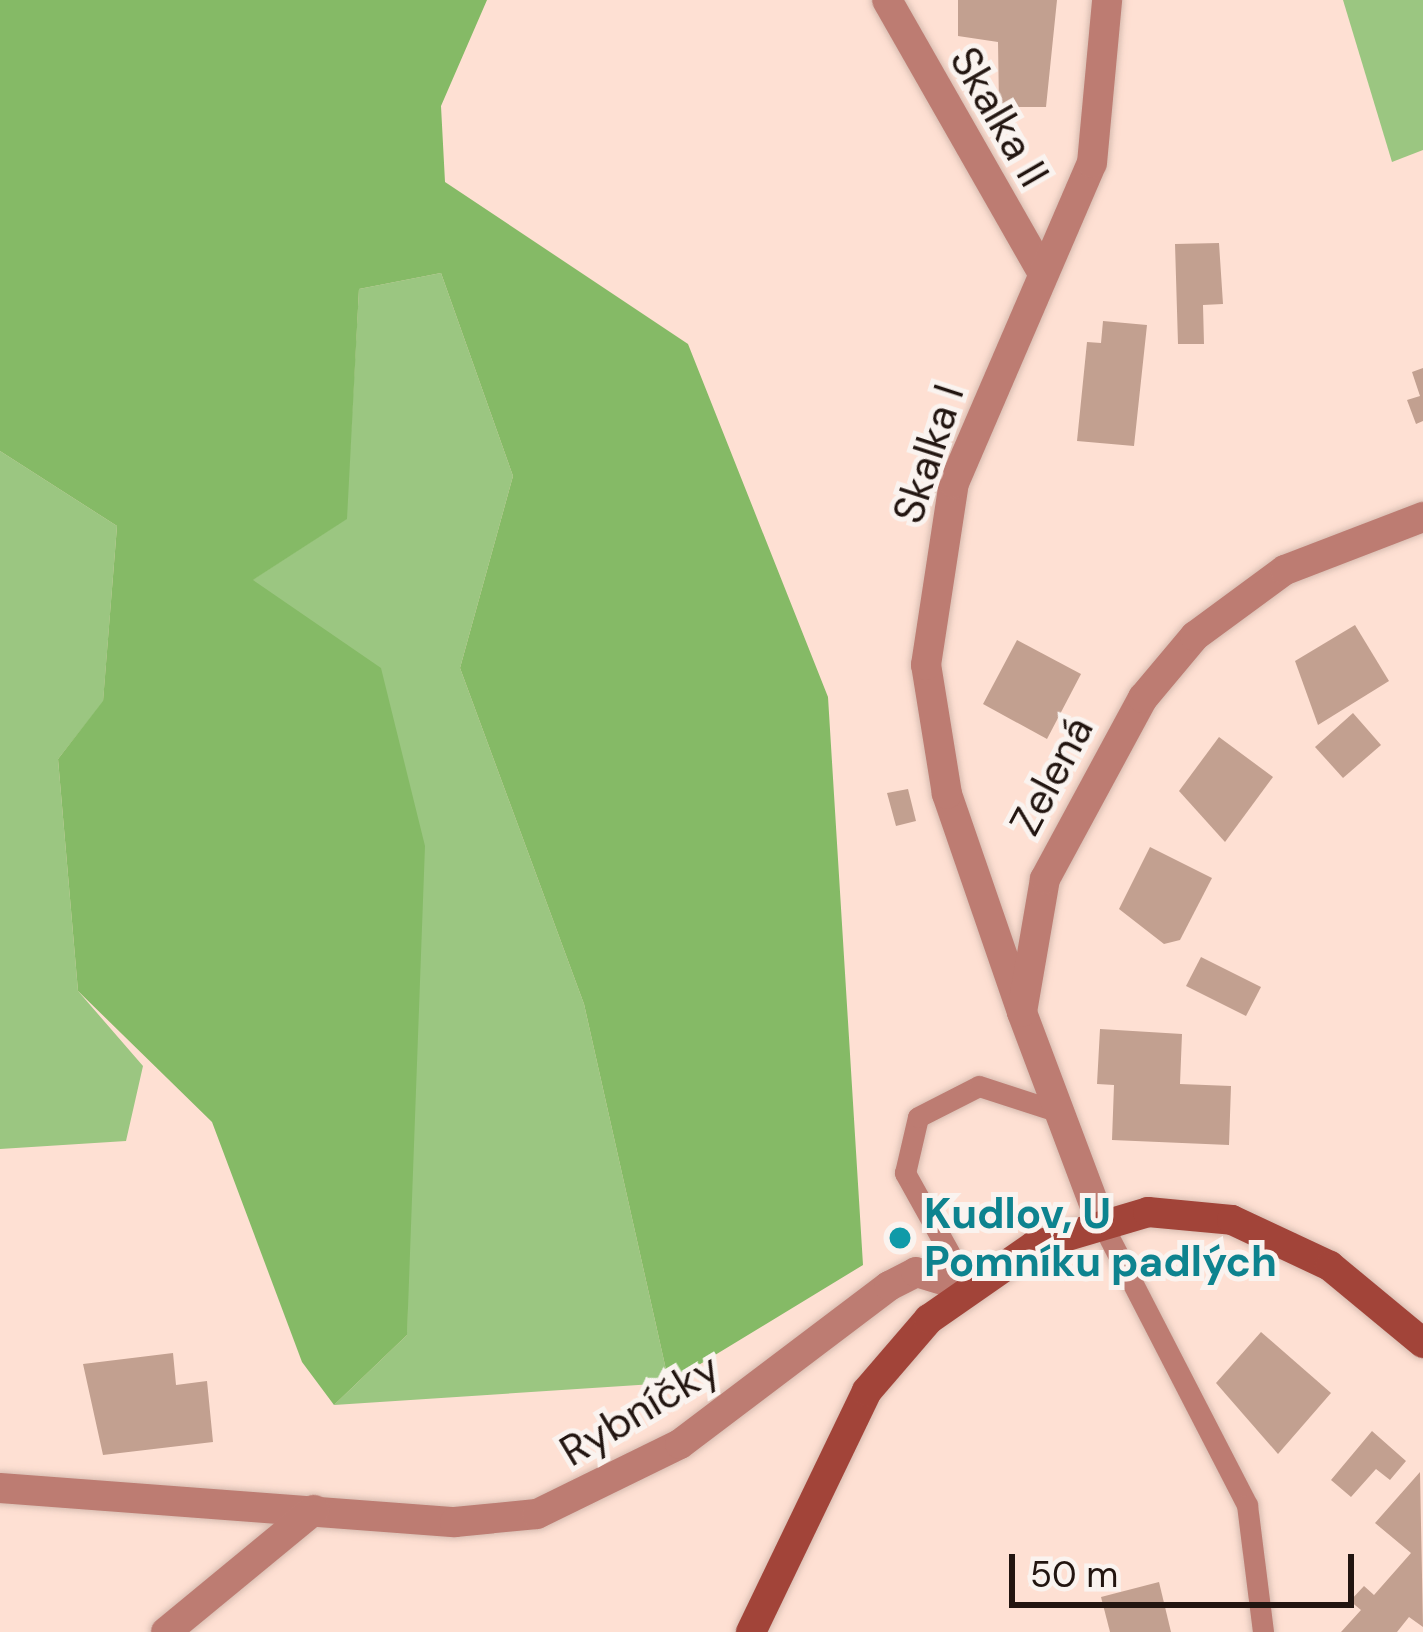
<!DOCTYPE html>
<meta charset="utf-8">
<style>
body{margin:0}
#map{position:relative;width:1423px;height:1632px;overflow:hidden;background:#fee0d3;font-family:"DM Sans",sans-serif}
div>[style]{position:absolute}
.green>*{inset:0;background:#9bc681}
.forest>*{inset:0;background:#85ba66}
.building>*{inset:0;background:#c2a090}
.roads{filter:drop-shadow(0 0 3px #d6bbb0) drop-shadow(0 0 3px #d6bbb0)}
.lane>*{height:21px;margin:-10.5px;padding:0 10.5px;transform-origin:10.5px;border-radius:10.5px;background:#bd7c72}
.street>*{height:30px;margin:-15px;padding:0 15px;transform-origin:15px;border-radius:15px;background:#bd7c72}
.secondary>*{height:30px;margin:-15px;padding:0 15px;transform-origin:15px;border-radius:15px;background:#a24439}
.dots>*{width:33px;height:33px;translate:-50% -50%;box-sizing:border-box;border:6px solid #faf3ef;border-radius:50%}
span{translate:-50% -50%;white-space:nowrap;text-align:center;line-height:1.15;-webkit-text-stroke:10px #faf3ef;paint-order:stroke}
.street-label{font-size:42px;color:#221510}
.culture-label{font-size:42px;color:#0d838f;font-weight:700}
.left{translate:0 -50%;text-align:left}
.scale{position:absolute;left:1009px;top:1554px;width:345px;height:54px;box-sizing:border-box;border:6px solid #221510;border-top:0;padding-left:15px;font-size:36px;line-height:42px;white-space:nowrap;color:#221510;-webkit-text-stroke:9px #faf3ef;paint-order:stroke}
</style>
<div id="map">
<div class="green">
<i style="clip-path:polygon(1343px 0,1423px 0,1423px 150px,1392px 162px)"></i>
<i style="clip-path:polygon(441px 273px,513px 476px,460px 668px,584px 1004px,669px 1383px,334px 1405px,407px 1335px,409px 1137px,252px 580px,346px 519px,359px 289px)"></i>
<i style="clip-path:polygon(0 451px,117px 526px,103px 702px,58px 759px,78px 991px,143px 1066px,126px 1141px,0 1149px)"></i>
</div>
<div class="forest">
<i style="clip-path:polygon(0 0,487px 0,441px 106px,445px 182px,688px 344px,828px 697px,863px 1265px,669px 1383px,584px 1004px,460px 668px,513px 476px,441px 273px,359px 289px,347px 519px,253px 580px,381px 668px,425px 846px,407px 1335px,334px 1405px,302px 1362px,212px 1122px,78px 991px,58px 759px,103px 701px,117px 526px,0 451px)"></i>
</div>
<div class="building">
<i style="clip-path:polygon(958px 0,1057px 0,1046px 107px,999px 107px,998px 42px,958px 36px)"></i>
<i style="clip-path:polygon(1219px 243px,1223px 304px,1203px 305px,1204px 344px,1178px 344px,1175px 244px)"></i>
<i style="clip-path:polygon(1103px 321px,1147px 325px,1134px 446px,1077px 441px,1087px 342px,1101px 343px)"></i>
<i style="clip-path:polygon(1423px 368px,1423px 421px,1416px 424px,1407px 400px,1420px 396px,1412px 372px)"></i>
<i style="clip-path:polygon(1355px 625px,1389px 681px,1318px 725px,1295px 661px)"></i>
<i style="clip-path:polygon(1017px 640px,1081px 674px,1047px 739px,983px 704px)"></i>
<i style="clip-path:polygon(1353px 713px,1381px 745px,1343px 778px,1315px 747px)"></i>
<i style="clip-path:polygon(1219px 737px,1273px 777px,1225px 842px,1179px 791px)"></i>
<i style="clip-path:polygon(908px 789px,916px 821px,896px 826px,887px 793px)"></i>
<i style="clip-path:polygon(1150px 847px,1212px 878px,1180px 940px,1164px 944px,1119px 909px)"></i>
<i style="clip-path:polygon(1201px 957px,1261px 987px,1246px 1016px,1186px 986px)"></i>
<i style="clip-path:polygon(1100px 1029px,1182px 1034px,1180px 1084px,1231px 1086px,1229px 1145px,1112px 1140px,1114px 1085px,1097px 1084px)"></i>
<i style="clip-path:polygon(1261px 1332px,1331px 1393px,1278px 1454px,1216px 1383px)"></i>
<i style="clip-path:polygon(173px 1353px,176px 1385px,207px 1381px,213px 1442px,103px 1455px,83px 1364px)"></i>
<i style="clip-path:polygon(1372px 1431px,1406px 1461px,1390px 1480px,1376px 1469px,1351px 1497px,1331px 1480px)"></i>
<i style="clip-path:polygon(1420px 1472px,1423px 1627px,1409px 1617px,1397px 1632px,1341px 1632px,1361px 1610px,1350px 1601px,1364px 1586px,1374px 1595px,1411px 1553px,1375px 1523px)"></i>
<i style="clip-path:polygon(1159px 1582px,1171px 1632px,1110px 1632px,1101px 1597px)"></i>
</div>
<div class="roads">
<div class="lane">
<i style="left:1100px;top:1220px;width:321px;rotate:62.7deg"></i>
<i style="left:1247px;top:1505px;width:128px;rotate:82.8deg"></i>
<i style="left:969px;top:1288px;width:132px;rotate:-119.1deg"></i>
<i style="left:905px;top:1173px;width:57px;rotate:-76.9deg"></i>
<i style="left:918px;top:1117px;width:68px;rotate:-26.9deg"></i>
<i style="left:979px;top:1086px;width:87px;rotate:18deg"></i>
</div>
<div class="street">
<i style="left:887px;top:0;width:314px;rotate:60.3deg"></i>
<i style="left:1022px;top:1012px;width:231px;rotate:-109deg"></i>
<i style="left:947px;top:794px;width:131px;rotate:-99.2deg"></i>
<i style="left:926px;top:665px;width:184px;rotate:-81.3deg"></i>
<i style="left:954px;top:483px;width:348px;rotate:-66.7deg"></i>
<i style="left:1092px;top:163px;width:164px;rotate:-84.7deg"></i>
<i style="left:1100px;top:1220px;width:222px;rotate:-110.6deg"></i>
<i style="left:1022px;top:1012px;width:135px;rotate:-80.2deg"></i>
<i style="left:1045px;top:879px;width:206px;rotate:-61.6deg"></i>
<i style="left:1143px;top:698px;width:81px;rotate:-50deg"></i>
<i style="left:1195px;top:636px;width:112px;rotate:-36.3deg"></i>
<i style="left:1285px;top:570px;width:148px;rotate:-21deg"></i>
<i style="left:0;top:1488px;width:456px;rotate:4.3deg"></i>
<i style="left:455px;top:1522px;width:82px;rotate:-5.6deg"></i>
<i style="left:537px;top:1514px;width:159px;rotate:-26.1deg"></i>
<i style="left:680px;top:1444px;width:262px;rotate:-37.1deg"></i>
<i style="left:889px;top:1286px;width:30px;rotate:-27deg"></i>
<i style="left:916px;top:1272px;width:55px;rotate:16.8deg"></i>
<i style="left:166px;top:1632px;width:192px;rotate:-39.5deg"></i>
</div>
<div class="secondary">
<i style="left:751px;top:1632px;width:267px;rotate:-64.3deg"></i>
<i style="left:867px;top:1391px;width:95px;rotate:-49.3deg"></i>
<i style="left:929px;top:1319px;width:128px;rotate:-34.8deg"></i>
<i style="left:1034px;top:1246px;width:119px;rotate:-16.6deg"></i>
<i style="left:1148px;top:1212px;width:84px;rotate:5.4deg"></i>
<i style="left:1232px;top:1220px;width:108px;rotate:25.1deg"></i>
<i style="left:1330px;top:1266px;width:121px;rotate:39.6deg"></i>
</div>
</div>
<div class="dots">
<i style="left:900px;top:1238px;background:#0f9aa8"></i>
</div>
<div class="street-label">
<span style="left:999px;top:117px;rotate:60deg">Skalka II</span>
<span style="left:929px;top:454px;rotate:-72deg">Skalka I</span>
<span style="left:1052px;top:776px;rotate:-62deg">Zelená</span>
<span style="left:640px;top:1410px;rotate:-31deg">Rybníčky</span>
</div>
<div class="culture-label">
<span class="left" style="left:924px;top:1238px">Kudlov, U<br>Pomníku padlých</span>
</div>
<div class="scale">50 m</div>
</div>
